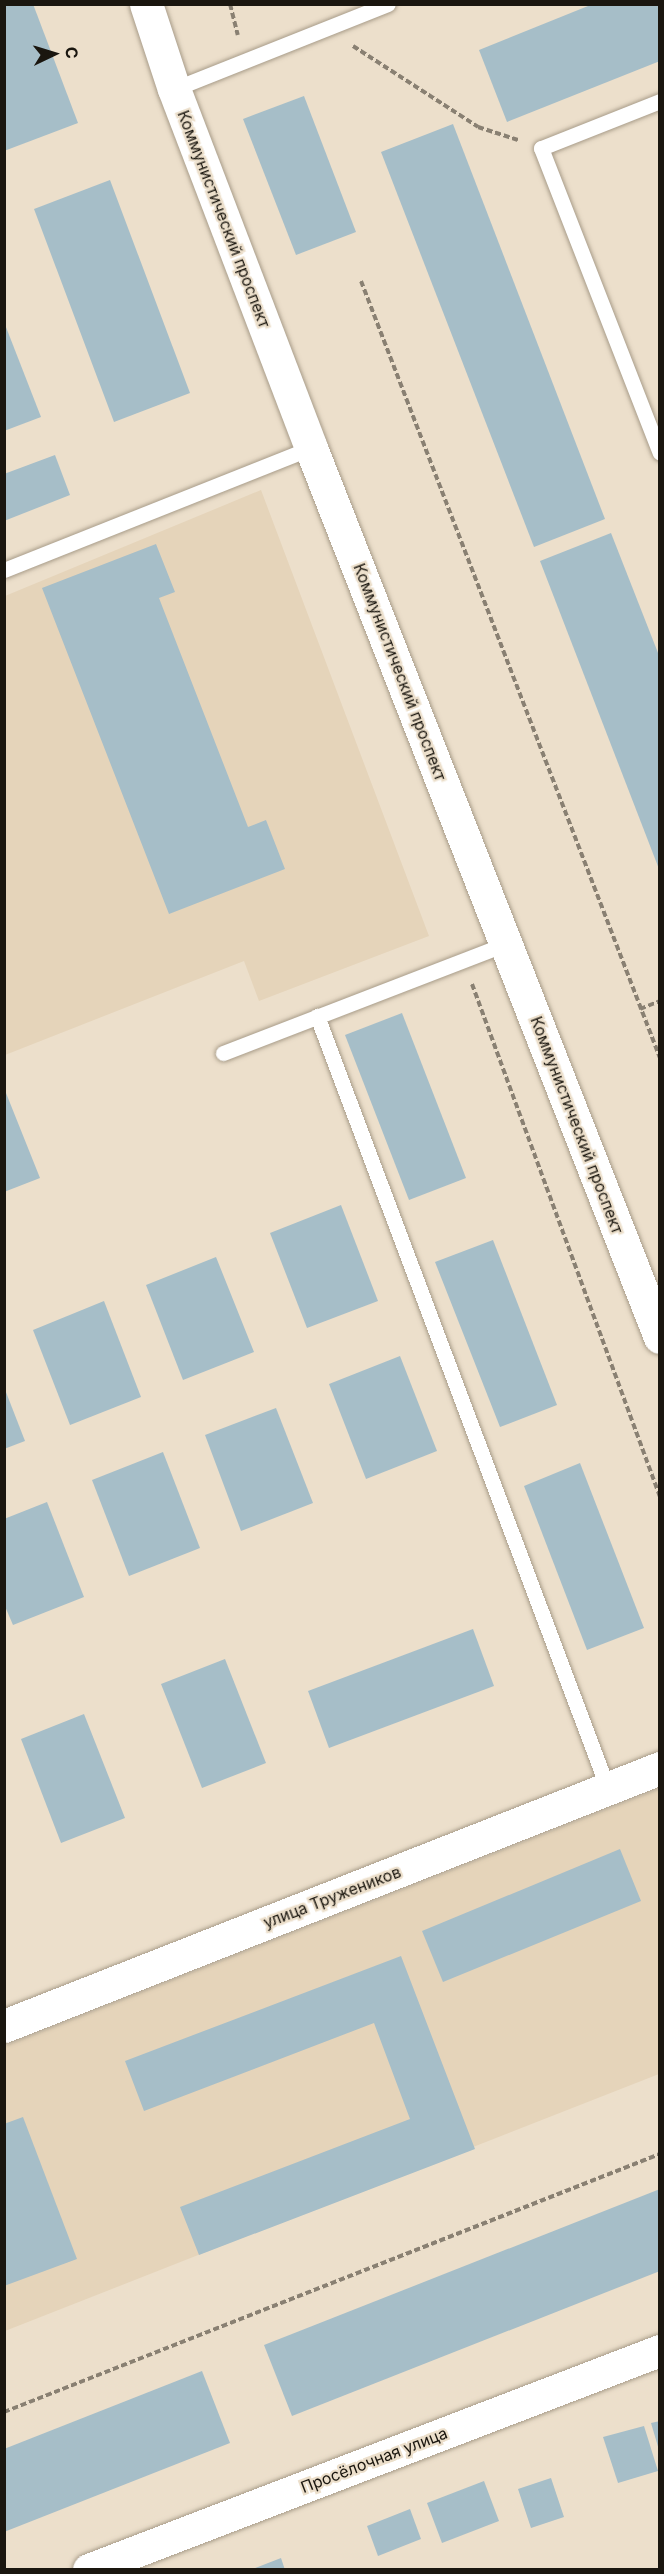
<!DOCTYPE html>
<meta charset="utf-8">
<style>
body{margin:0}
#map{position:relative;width:664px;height:2574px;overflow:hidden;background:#ecdfcb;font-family:Inter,sans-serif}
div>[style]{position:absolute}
.built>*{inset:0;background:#e5d4ba}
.building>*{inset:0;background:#a6bec8}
.path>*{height:4px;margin-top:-2px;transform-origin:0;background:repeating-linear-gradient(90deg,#898072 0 6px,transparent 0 9px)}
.roads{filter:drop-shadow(0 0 2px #a89c89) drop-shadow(0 0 2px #a89c89)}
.service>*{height:15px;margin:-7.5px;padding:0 7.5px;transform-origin:7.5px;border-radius:7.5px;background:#fff}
.minor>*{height:32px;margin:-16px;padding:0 16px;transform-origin:16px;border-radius:16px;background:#fff}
.tertiary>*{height:33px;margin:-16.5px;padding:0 16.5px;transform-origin:16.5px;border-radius:16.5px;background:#fff}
.secondary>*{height:33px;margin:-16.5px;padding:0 16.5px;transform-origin:16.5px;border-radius:16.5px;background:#fff}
span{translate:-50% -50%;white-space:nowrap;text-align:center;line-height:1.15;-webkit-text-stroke:4.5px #ecdfcb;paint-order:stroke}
.street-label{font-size:16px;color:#1a160f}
.frame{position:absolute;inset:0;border:6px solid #1a160f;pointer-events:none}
.north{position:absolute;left:24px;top:24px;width:60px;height:60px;-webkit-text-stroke:4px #ecdfcb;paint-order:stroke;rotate:86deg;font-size:16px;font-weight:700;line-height:24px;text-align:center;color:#1a160f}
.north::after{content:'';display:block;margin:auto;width:21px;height:27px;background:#1a160f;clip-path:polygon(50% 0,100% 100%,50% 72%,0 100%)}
</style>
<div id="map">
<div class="built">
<i style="clip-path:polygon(261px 490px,429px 936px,259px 1001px,244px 961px,5px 1055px,5px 596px)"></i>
<i style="clip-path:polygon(659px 1789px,659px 2074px,5px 2331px,5px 2046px)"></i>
</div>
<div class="building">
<i style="clip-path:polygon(4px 4px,33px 4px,78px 123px,4px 151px)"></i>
<i style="clip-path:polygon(593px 4px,660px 4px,660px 61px,507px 122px,479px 50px)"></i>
<i style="clip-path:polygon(304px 96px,356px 232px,296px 255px,243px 119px)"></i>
<i style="clip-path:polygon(453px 124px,605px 519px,534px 547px,381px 152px)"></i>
<i style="clip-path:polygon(110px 180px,190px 393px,114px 422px,34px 209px)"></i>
<i style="clip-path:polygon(4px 322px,41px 417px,4px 431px)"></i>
<i style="clip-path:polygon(55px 455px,70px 495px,4px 521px,4px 474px)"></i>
<i style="clip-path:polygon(611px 533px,660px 658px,659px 869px,540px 561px)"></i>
<i style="clip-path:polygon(156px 544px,175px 592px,159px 598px,248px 827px,266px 820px,285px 869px,169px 914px,42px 588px)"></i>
<i style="clip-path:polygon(402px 1013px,466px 1178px,409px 1200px,345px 1035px)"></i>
<i style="clip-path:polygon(4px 1088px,40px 1178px,4px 1192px)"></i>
<i style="clip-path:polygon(341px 1205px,378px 1301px,307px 1328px,270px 1233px)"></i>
<i style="clip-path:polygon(493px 1240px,557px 1405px,500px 1427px,435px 1262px)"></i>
<i style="clip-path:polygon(216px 1257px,254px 1352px,183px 1380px,146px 1285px)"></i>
<i style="clip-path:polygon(104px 1301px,141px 1397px,70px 1425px,33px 1330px)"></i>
<i style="clip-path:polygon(400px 1356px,437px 1451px,366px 1479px,329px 1384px)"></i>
<i style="clip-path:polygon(4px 1387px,25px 1441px,4px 1449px)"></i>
<i style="clip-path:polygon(276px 1408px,313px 1503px,241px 1531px,205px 1435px)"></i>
<i style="clip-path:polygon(163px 1452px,200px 1548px,129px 1576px,92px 1480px)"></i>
<i style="clip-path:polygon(580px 1463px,644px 1628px,587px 1650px,524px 1486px)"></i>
<i style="clip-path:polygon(47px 1502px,84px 1597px,13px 1625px,4px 1604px,4px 1519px)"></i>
<i style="clip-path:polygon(473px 1629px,494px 1686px,329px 1748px,308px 1691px)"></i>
<i style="clip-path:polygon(225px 1659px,266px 1763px,202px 1788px,161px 1684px)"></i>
<i style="clip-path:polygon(84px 1714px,125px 1818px,61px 1843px,21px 1739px)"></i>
<i style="clip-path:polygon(620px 1849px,641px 1901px,443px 1982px,422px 1931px)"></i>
<i style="clip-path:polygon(401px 1956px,475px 2149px,199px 2255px,180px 2207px,410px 2119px,374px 2023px,144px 2111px,125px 2061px)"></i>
<i style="clip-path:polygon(23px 2117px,77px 2259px,4px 2286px,4px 2124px)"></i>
<i style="clip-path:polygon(660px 2189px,660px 2271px,292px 2416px,264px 2345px)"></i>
<i style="clip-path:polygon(202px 2371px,230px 2443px,4px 2532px,4px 2449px)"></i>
<i style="clip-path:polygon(660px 2421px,660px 2450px,659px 2450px,651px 2423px)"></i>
<i style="clip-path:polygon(644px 2426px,658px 2471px,618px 2483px,603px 2437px)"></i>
<i style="clip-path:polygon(551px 2478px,564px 2517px,531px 2528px,518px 2489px)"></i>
<i style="clip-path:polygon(484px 2481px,499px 2521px,442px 2543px,427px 2503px)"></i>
<i style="clip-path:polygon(410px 2509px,421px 2539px,378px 2556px,367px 2526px)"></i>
<i style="clip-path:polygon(281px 2558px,285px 2570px,253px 2570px,253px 2569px)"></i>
</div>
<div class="path">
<i style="left:230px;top:4px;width:32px;rotate:76deg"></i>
<i style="left:353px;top:46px;width:149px;rotate:32.9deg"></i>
<i style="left:478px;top:127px;width:42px;rotate:18deg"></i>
<i style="left:361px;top:281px;width:833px;rotate:68.95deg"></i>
<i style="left:472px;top:984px;width:546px;rotate:69.87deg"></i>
<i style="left:640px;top:1009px;width:22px;rotate:-22deg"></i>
<i style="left:4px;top:2412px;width:705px;rotate:-21.47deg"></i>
</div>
<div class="roads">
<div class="service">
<i style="left:174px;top:89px;width:230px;rotate:-21.7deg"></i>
<i style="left:660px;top:101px;width:128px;rotate:158.4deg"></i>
<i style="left:541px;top:148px;width:327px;rotate:68.7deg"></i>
<i style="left:4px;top:570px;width:330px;rotate:-21.7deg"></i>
<i style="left:317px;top:1016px;width:826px;rotate:69.37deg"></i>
<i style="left:223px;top:1053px;width:303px;rotate:-21.1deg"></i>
</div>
<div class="minor">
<i style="left:89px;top:2570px;width:612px;rotate:-20.98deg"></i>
</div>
<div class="tertiary">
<i style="left:4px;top:2026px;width:705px;rotate:-21.47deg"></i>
</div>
<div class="secondary">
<i style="left:146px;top:4px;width:89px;rotate:71.8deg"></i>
<i style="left:174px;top:89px;width:384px;rotate:69.1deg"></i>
<i style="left:311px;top:448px;width:955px;rotate:68.57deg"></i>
</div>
</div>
<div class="street-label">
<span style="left:224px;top:219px;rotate:69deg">Коммунистический проспект</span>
<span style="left:400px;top:672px;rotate:69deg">Коммунистический проспект</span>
<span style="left:577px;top:1125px;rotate:69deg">Коммунистический проспект</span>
<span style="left:332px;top:1897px;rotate:-21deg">улица Тружеников</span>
<span style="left:374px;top:2460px;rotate:-21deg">Просёлочная улица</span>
</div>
<div class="frame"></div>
<div class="north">С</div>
</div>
